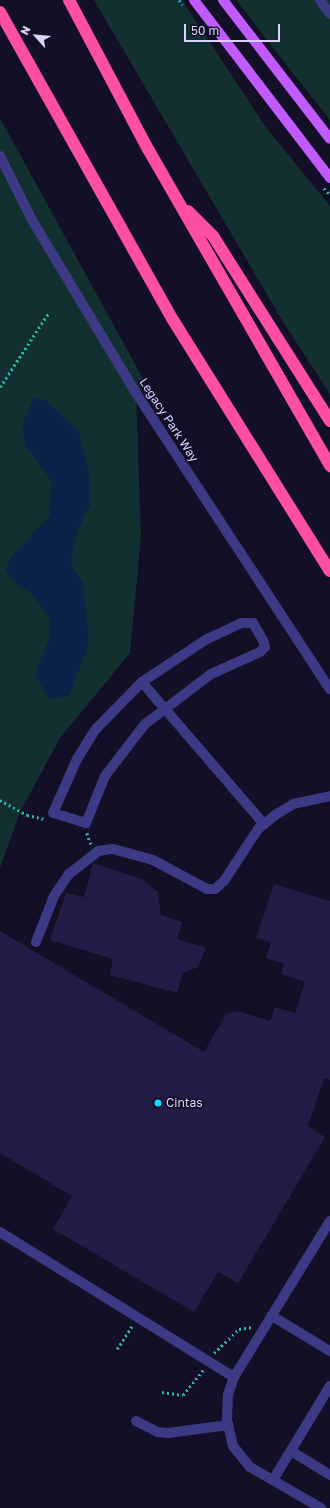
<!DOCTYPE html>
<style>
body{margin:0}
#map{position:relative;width:330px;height:1508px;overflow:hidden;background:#130f26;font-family:"Golos Text",sans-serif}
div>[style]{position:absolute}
.green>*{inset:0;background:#12302f}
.water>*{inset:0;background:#0c2248}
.building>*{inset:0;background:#241b47}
.path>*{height:2.5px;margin-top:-1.25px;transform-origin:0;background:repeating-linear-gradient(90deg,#2fb8b0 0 2px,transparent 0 5px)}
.minor>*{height:10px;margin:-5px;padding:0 5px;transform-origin:5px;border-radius:5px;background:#3d3a85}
.major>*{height:10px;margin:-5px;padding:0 5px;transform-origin:5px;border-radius:5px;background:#c25bff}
.highway>*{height:12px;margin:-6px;padding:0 6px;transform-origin:6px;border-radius:6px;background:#ff4fa3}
.dots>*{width:11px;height:11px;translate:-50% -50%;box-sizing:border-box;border:2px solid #130f26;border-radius:50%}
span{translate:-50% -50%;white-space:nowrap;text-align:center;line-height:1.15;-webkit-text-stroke:3.5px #130f26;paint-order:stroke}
.street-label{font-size:12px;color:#d9d4ff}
.poi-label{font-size:12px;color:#d9d4ff}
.left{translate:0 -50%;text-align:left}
.north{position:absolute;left:16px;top:16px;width:40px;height:40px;-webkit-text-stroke:3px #130f26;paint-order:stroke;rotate:297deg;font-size:11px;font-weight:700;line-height:16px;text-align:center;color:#d9d4ff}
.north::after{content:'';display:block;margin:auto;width:14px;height:18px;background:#d9d4ff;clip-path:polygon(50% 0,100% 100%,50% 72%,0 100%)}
.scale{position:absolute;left:184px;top:24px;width:96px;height:18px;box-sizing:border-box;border:2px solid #d9d4ff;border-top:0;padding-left:5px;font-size:12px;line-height:14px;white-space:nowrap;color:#d9d4ff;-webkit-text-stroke:3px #130f26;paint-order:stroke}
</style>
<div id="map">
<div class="green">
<i style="clip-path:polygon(94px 0,182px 0,265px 126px,330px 206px,330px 394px,285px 325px)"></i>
<i style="clip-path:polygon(236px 0,330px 0,330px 120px,292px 72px)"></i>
<i style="clip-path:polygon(0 118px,147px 386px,136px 393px,141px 536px,130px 653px,60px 738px,20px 812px,0 868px)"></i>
</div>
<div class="water">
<i style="clip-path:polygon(34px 397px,47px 401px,78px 431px,89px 474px,90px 505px,77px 532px,71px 563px,83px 583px,89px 643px,69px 696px,49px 699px,35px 674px,49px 640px,49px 618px,33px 594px,17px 585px,6px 570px,11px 557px,50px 516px,51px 480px,25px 445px,22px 424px)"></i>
</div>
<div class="building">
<i style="clip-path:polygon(93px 863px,142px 879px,158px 892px,161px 915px,182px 922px,177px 939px,206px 948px,198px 967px,183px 973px,177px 993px,110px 975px,113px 959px,50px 940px,66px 893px,84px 897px)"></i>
<i style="clip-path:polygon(274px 884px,330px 901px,330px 1080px,324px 1078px,308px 1126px,325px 1137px,238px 1283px,218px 1272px,194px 1312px,53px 1229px,72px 1196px,0 1153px,0 931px,204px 1052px,226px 1014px,237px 1011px,270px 1021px,275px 1007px,295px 1013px,305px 982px,281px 974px,284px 964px,266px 958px,271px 942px,256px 938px)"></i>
</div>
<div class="path">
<i style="left:179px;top:0;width:6px;rotate:51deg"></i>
<i style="left:324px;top:188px;width:9px;rotate:49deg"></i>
<i style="left:0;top:387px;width:90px;rotate:-56.8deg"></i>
<i style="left:0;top:800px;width:31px;rotate:29deg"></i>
<i style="left:27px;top:815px;width:17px;rotate:13deg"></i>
<i style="left:87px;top:833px;width:12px;rotate:70deg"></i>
<i style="left:117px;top:1349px;width:27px;rotate:-57deg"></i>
<i style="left:214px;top:1353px;width:35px;rotate:-44deg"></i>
<i style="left:239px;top:1329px;width:14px;rotate:-8deg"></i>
<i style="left:162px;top:1392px;width:21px;rotate:8deg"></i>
<i style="left:183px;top:1395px;width:32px;rotate:-51deg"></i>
</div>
<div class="minor">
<i style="left:320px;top:0;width:17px;rotate:54deg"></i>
<i style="left:0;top:156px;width:72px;rotate:63.4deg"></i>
<i style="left:32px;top:220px;width:202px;rotate:59deg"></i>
<i style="left:136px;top:393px;width:354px;rotate:56.8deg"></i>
<i style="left:142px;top:682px;width:78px;rotate:-33.5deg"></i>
<i style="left:207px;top:639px;width:38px;rotate:-25deg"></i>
<i style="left:241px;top:623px;width:12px"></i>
<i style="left:253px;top:623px;width:20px;rotate:60deg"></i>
<i style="left:263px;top:640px;width:7px;rotate:74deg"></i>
<i style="left:265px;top:647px;width:7px;rotate:135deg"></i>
<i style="left:260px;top:652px;width:54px;rotate:155.8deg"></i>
<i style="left:211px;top:674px;width:58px;rotate:142.7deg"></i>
<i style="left:165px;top:709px;width:25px;rotate:143deg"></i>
<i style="left:145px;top:724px;width:66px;rotate:127.6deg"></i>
<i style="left:105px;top:776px;width:51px;rotate:112deg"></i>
<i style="left:86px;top:823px;width:34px;rotate:-163deg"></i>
<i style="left:53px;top:813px;width:59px;rotate:-66deg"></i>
<i style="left:77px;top:759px;width:36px;rotate:-58deg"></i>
<i style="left:96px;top:729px;width:66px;rotate:-45.6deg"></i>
<i style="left:142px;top:682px;width:35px;rotate:50deg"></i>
<i style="left:165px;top:709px;width:152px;rotate:49.3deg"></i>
<i style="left:36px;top:942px;width:49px;rotate:-68.6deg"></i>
<i style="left:54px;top:896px;width:27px;rotate:-56deg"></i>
<i style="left:69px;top:874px;width:37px;rotate:-38deg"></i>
<i style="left:98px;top:851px;width:15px;rotate:-8deg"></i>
<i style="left:113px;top:849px;width:41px;rotate:15.4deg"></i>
<i style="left:153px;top:860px;width:61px;rotate:28.2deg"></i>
<i style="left:207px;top:889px;width:8px"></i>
<i style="left:215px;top:889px;width:12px;rotate:-42deg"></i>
<i style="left:224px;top:881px;width:62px;rotate:-56.8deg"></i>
<i style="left:258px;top:829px;width:22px;rotate:-39deg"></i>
<i style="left:275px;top:815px;width:21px;rotate:-31deg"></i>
<i style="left:293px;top:804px;width:38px;rotate:-12deg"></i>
<i style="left:0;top:1232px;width:275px;rotate:31.8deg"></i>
<i style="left:272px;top:1316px;width:68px;rotate:31.1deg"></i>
<i style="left:136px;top:1421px;width:25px;rotate:27deg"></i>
<i style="left:158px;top:1432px;width:10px;rotate:6deg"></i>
<i style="left:168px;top:1433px;width:61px;rotate:-7.6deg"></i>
<i style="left:291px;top:1451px;width:46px;rotate:31.6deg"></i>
<i style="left:273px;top:1480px;width:110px;rotate:-58.8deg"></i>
<i style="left:321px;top:1508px;width:82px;rotate:-150deg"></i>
<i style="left:250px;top:1467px;width:27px;rotate:-129deg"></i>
<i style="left:233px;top:1446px;width:27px;rotate:-103deg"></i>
<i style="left:227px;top:1420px;width:25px;rotate:-88deg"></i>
<i style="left:228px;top:1395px;width:19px;rotate:-72deg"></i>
<i style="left:234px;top:1377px;width:183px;rotate:-58.4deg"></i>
</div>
<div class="major">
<i style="left:194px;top:0;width:224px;rotate:52.6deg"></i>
<i style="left:223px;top:0;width:175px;rotate:52.4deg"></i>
</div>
<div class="highway">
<i style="left:69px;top:0;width:169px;rotate:62.1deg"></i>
<i style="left:148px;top:149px;width:366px;rotate:60.1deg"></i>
<i style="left:0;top:12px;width:353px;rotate:60.7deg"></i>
<i style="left:173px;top:320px;width:296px;rotate:58deg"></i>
<i style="left:188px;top:211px;width:35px;rotate:45deg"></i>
<i style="left:213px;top:236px;width:219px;rotate:57.7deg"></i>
</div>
<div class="dots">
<i style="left:158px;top:1103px;background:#00e5ff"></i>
</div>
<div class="street-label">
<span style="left:169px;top:420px;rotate:57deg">Legacy Park Way</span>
</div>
<div class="poi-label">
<span class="left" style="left:166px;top:1103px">Cintas</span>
</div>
<div class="north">N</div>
<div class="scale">50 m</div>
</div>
